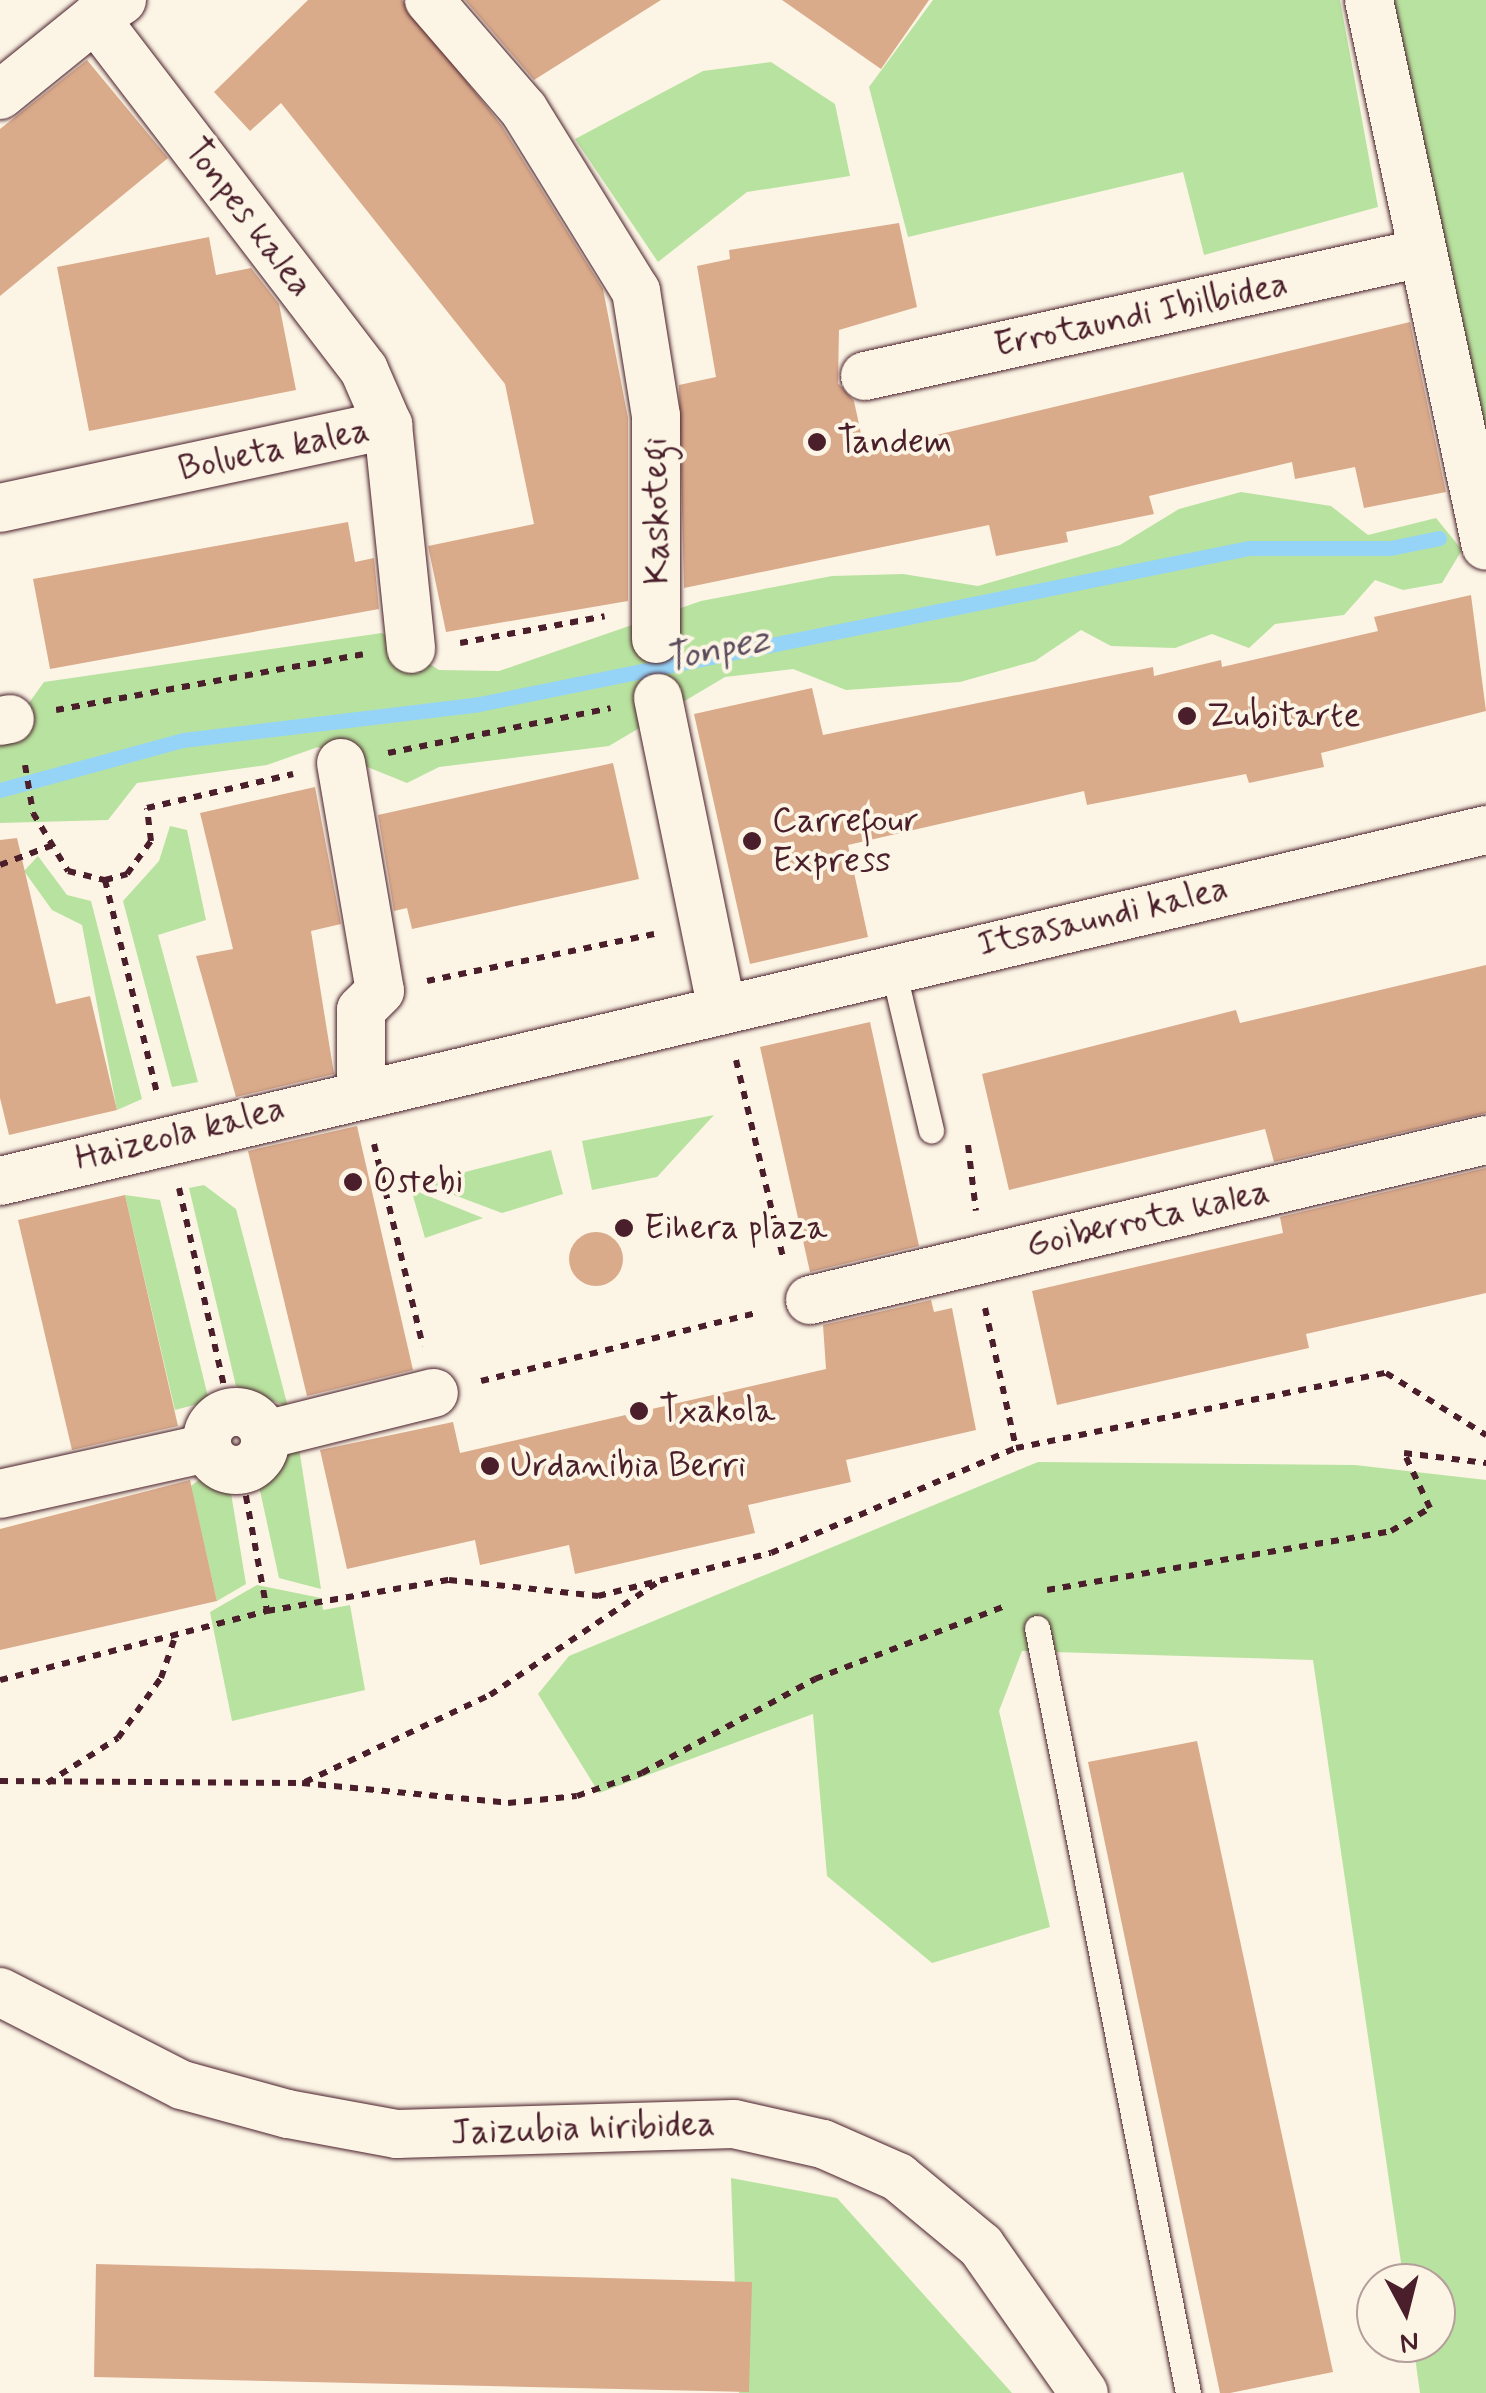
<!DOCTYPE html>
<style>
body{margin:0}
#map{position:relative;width:1486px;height:2393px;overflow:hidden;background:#fcf5e5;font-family:Mynerve,sans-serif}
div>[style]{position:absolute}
.green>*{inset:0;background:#b8e29f}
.stream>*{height:15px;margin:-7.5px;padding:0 7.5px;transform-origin:7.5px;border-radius:7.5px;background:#96d4f7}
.building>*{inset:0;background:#daab8b}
.round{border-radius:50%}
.path>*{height:6px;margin-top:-3px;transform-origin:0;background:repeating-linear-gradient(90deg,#4a1f2b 0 8px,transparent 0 16px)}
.roads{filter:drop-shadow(0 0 2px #4a1f2b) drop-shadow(0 0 2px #4a1f2b)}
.lane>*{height:25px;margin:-12.5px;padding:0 12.5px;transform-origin:12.5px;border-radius:12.5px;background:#fcf5e5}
.street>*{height:48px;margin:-24px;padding:0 24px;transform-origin:24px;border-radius:24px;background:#fcf5e5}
.street>.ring{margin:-24px;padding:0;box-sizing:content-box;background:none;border:48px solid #fcf5e5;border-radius:50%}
.dots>*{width:28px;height:28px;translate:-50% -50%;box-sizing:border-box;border:5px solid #fcf5e5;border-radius:50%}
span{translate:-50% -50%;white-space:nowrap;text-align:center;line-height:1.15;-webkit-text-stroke:8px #fcf5e5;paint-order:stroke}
.street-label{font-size:35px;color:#4a1f2b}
.poi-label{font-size:35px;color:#4a1f2b}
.left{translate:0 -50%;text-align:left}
.water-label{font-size:38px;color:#5d4c5e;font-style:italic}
.north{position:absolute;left:1356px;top:2263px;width:100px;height:100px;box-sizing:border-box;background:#fcf5e5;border:2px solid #b59f9b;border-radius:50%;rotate:173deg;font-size:28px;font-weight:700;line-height:40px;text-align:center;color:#4a1f2b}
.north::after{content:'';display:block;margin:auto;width:35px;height:45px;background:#4a1f2b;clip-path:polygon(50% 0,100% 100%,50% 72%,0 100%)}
</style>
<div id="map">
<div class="green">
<i style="clip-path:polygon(933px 0,1340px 0,1378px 207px,1204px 255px,1183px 172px,908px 237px,869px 87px)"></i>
<i style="clip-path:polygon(1369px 0,1486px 0,1486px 546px)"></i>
<i style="clip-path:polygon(771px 62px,835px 104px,850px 176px,747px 192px,658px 262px,575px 139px,703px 71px)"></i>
<i style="clip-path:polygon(1241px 492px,1331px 506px,1368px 535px,1436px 518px,1462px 550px,1442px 583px,1403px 590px,1375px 580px,1344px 615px,1275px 624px,1249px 648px,1212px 634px,1175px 648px,1111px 646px,1081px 630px,1035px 661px,960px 682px,846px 690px,793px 669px,725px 677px,609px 746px,439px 767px,407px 783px,318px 747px,267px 765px,137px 783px,108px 820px,0 823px,0 743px,44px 682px,382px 633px,439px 670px,499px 671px,701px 601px,832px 576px,903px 574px,978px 586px,1120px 545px,1179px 509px)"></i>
<i style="clip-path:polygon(170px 826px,187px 830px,206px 920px,158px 935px,198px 1082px,172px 1087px,123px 901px,159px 861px)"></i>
<i style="clip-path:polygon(38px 856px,67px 895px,91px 901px,142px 1099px,117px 1110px,82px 925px,52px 910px,24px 871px)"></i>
<i style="clip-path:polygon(714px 1115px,657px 1177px,592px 1190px,582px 1141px)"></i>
<i style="clip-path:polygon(551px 1150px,563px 1194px,502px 1213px,422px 1183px)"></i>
<i style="clip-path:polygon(204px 1185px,236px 1209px,288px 1407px,236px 1386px,189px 1188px)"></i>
<i style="clip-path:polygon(411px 1189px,483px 1218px,425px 1238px)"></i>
<i style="clip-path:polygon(125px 1195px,160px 1200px,209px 1401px,175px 1410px)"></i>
<i style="clip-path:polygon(299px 1448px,321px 1589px,279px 1578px,259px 1486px,279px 1452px)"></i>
<i style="clip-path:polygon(1038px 1462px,1355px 1465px,1486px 1480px,1486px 2393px,1420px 2393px,1413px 2343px,1436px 2343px,1436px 2283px,1404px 2283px,1313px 1660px,1022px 1651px,999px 1711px,1050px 1927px,932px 1963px,827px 1876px,813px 1714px,599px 1793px,538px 1694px,569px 1656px)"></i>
<i style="clip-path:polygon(204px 1476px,231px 1493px,246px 1584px,217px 1601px,191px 1486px)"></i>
<i style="clip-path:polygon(257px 1585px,321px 1598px,323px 1610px,350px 1605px,365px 1690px,232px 1721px,210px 1612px)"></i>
<i style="clip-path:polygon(731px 2178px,837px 2198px,1012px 2393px,739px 2393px)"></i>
</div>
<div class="stream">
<i style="left:0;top:790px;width:190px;rotate:-15.3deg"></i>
<i style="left:183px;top:740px;width:298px;rotate:-6.9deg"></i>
<i style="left:479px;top:704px;width:786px;rotate:-11.45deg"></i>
<i style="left:1249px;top:548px;width:141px"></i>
<i style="left:1390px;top:548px;width:50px;rotate:-11.5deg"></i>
</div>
<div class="building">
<i style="clip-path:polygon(308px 0,402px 0,502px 126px,603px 289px,628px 418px,628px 601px,446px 632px,428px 546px,534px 524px,505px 384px,281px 103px,250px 131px,214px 92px)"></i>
<i style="clip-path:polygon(465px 0,661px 0,534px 80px)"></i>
<i style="clip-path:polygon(782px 0,929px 0,881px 69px)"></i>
<i style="clip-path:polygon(87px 60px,168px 158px,0 296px,0 129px)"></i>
<i style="clip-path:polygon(899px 223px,917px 307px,839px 330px,838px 383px,854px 401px,865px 452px,1410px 322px,1446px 492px,1364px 508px,1355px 467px,1295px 479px,1292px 462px,1149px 496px,1154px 514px,1066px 532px,1068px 542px,996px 556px,989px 525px,684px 588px,679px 385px,716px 377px,697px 266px,730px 259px,729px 250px)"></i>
<i style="clip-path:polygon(209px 237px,216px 275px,251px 268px,279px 304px,296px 390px,89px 431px,57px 267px)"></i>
<i style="clip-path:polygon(348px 522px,355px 562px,374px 558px,379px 609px,50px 669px,33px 579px)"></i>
<i style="clip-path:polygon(1471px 595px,1486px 711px,1321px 753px,1324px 767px,1249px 783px,1246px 774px,1087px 805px,1084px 791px,848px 845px,868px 937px,750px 964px,694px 714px,812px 688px,823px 735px,1153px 667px,1154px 676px,1221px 660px,1222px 667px,1378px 631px,1374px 617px)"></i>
<i style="clip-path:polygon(613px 763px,639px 879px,412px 929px,407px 908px,394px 911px,378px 815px)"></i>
<i style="clip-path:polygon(315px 787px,341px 924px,311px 931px,334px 1074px,236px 1097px,196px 956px,233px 949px,200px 813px)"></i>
<i style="clip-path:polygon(17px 838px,56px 1004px,90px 996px,117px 1110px,9px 1135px,0 1098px,0 840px)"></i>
<i style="clip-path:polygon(1486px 965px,1486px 1113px,1274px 1162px,1265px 1129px,1009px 1190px,982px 1074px,1236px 1010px,1240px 1023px)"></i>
<i style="clip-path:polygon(870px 1022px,919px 1246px,810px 1272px,760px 1047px)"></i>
<i style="clip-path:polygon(357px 1126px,413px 1370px,307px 1396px,248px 1151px)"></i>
<i style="clip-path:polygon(1486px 1168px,1486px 1293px,1306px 1334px,1309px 1348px,1057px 1405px,1032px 1291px,1283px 1233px,1280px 1217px)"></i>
<i style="clip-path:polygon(125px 1195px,178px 1426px,72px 1450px,18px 1220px)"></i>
<i class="round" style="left:569px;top:1232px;width:54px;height:54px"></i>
<i style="clip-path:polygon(931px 1300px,934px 1312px,952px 1308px,976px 1430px,846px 1460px,851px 1482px,748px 1505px,755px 1533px,575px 1574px,569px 1545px,480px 1565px,475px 1540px,347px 1569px,320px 1450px,453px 1422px,460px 1453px,826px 1369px,823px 1325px)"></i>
<i style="clip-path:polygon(190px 1480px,217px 1601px,0 1650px,0 1529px)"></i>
<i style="clip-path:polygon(1197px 1741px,1333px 2372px,1230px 2393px,1220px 2393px,1088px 1762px)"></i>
<i style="clip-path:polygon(96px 2264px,752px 2282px,749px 2392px,94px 2377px)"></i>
</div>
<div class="path">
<i style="left:460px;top:643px;width:147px;rotate:-10.5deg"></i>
<i style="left:56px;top:710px;width:312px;rotate:-10.3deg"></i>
<i style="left:388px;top:753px;width:227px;rotate:-11.4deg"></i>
<i style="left:25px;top:765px;width:49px;rotate:80.5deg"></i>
<i style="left:33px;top:813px;width:68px;rotate:58.9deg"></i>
<i style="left:68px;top:871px;width:38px;rotate:14deg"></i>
<i style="left:105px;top:880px;width:219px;rotate:76.3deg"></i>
<i style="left:0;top:865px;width:57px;rotate:-20.7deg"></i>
<i style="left:105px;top:880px;width:23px;rotate:-15deg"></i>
<i style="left:127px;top:874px;width:41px;rotate:-54deg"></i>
<i style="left:151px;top:841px;width:33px;rotate:-97deg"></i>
<i style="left:147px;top:808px;width:150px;rotate:-13.1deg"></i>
<i style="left:427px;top:981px;width:232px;rotate:-11.7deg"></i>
<i style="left:736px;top:1060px;width:203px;rotate:76.6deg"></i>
<i style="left:374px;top:1144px;width:208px;rotate:76.4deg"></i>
<i style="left:968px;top:1145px;width:66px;rotate:83.1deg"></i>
<i style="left:179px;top:1188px;width:217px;rotate:77.2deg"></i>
<i style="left:985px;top:1308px;width:143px;rotate:77.5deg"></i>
<i style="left:481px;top:1381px;width:287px;rotate:-13.9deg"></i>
<i style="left:243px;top:1480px;width:133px;rotate:79.6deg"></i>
<i style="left:1047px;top:1590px;width:349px;rotate:-9.7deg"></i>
<i style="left:1391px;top:1531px;width:45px;rotate:-30.5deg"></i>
<i style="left:1430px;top:1508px;width:61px;rotate:-115.3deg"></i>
<i style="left:1404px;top:1453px;width:83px;rotate:7deg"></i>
<i style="left:0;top:1680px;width:276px;rotate:-14.5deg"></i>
<i style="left:267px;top:1611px;width:185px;rotate:-9.7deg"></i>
<i style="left:449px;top:1580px;width:150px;rotate:6.1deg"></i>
<i style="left:598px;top:1596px;width:178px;rotate:-14deg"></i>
<i style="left:771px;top:1553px;width:267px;rotate:-23.2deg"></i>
<i style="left:1016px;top:1448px;width:378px;rotate:-11.5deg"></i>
<i style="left:1386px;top:1373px;width:118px;rotate:31.8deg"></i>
<i style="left:0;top:1781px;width:302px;rotate:0.4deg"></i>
<i style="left:302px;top:1783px;width:207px;rotate:5.5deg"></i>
<i style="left:508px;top:1803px;width:69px;rotate:-5.8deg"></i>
<i style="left:577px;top:1796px;width:69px;rotate:-19.5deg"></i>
<i style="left:642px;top:1773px;width:197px;rotate:-28.5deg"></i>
<i style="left:815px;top:1679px;width:201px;rotate:-21deg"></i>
<i style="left:305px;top:1782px;width:204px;rotate:-25.2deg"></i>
<i style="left:490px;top:1695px;width:202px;rotate:-33.9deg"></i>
<i style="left:47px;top:1783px;width:84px;rotate:-32.4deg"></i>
<i style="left:118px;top:1738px;width:74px;rotate:-54.4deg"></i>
<i style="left:161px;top:1678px;width:40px;rotate:-71.1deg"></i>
</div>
<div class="roads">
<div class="lane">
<i style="left:892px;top:965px;width:170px;rotate:76.7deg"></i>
<i style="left:1037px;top:1628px;width:780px;rotate:78.83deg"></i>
</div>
<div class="street">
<i style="left:122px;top:0;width:32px;rotate:146deg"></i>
<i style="left:95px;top:18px;width:443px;rotate:52.6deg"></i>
<i style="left:364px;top:370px;width:60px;rotate:66.4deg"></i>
<i style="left:429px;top:0;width:145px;rotate:49.2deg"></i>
<i style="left:524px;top:110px;width:213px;rotate:58.3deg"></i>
<i style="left:636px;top:291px;width:127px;rotate:80.9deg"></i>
<i style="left:656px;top:416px;width:223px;rotate:90deg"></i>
<i style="left:1369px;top:0;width:558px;rotate:77.91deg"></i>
<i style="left:0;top:95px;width:122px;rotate:-39deg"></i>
<i style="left:865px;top:376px;width:565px;rotate:-12.46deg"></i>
<i style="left:0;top:508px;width:397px;rotate:-12.1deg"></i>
<i style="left:388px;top:425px;width:225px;rotate:84.1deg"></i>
<i style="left:658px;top:698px;width:314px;rotate:78.4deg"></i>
<i style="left:0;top:721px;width:10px;rotate:-11deg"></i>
<i style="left:341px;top:763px;width:231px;rotate:80.3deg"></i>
<i style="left:380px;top:991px;width:27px;rotate:135deg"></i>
<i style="left:361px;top:1010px;width:80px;rotate:90deg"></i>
<i style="left:0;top:1181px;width:1527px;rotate:-13.29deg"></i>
<i style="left:810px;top:1300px;width:695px;rotate:-13.32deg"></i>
<i class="ring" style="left:207px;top:1412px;width:10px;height:10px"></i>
<i style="left:265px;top:1435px;width:174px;rotate:-14deg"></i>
<i style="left:0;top:1494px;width:212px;rotate:-12.5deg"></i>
<i style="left:0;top:1992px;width:204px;rotate:27.1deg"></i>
<i style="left:182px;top:2085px;width:110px;rotate:15.3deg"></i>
<i style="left:288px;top:2114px;width:111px;rotate:10.4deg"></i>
<i style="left:397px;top:2134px;width:337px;rotate:-1.7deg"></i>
<i style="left:734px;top:2124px;width:91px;rotate:12.7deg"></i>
<i style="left:823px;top:2144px;width:82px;rotate:23.7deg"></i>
<i style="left:898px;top:2177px;width:108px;rotate:39.7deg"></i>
<i style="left:981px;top:2246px;width:179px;rotate:55deg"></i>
</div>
</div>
<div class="dots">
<i style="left:817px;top:442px;background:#4a1f2b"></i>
<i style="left:1187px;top:716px;background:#4a1f2b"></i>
<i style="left:752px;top:841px;background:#4a1f2b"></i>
<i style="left:353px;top:1182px;background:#4a1f2b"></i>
<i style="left:624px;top:1228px;background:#4a1f2b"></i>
<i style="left:639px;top:1411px;background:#4a1f2b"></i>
<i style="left:490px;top:1466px;background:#4a1f2b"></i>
</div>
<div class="street-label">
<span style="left:248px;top:218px;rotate:53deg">Tonpes kalea</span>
<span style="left:1141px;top:315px;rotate:-12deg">Errotaundi Ibilbidea</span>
<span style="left:274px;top:450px;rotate:-12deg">Bolueta kalea</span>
<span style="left:657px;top:511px;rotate:-91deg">Kaskotegi</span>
<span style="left:1103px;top:917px;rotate:-13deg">Itsasaundi kalea</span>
<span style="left:180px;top:1134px;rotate:-14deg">Haizeola kalea</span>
<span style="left:1148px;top:1219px;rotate:-13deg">Goiberrota kalea</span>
<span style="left:583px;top:2129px;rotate:-2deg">Jaizubia hiribidea</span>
</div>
<div class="poi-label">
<span class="left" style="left:837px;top:442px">Tandem</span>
<span class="left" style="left:1207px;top:716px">Zubitarte</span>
<span class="left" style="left:772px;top:841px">Carrefour<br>Express</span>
<span class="left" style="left:373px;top:1182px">Ostebi</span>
<span class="left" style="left:644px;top:1228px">Eihera plaza</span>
<span class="left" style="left:659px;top:1411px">Txakola</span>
<span class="left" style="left:510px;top:1466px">Urdanibia Berri</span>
</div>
<div class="water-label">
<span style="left:717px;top:650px;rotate:-12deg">Tonpez</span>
</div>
<div class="north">N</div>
</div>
